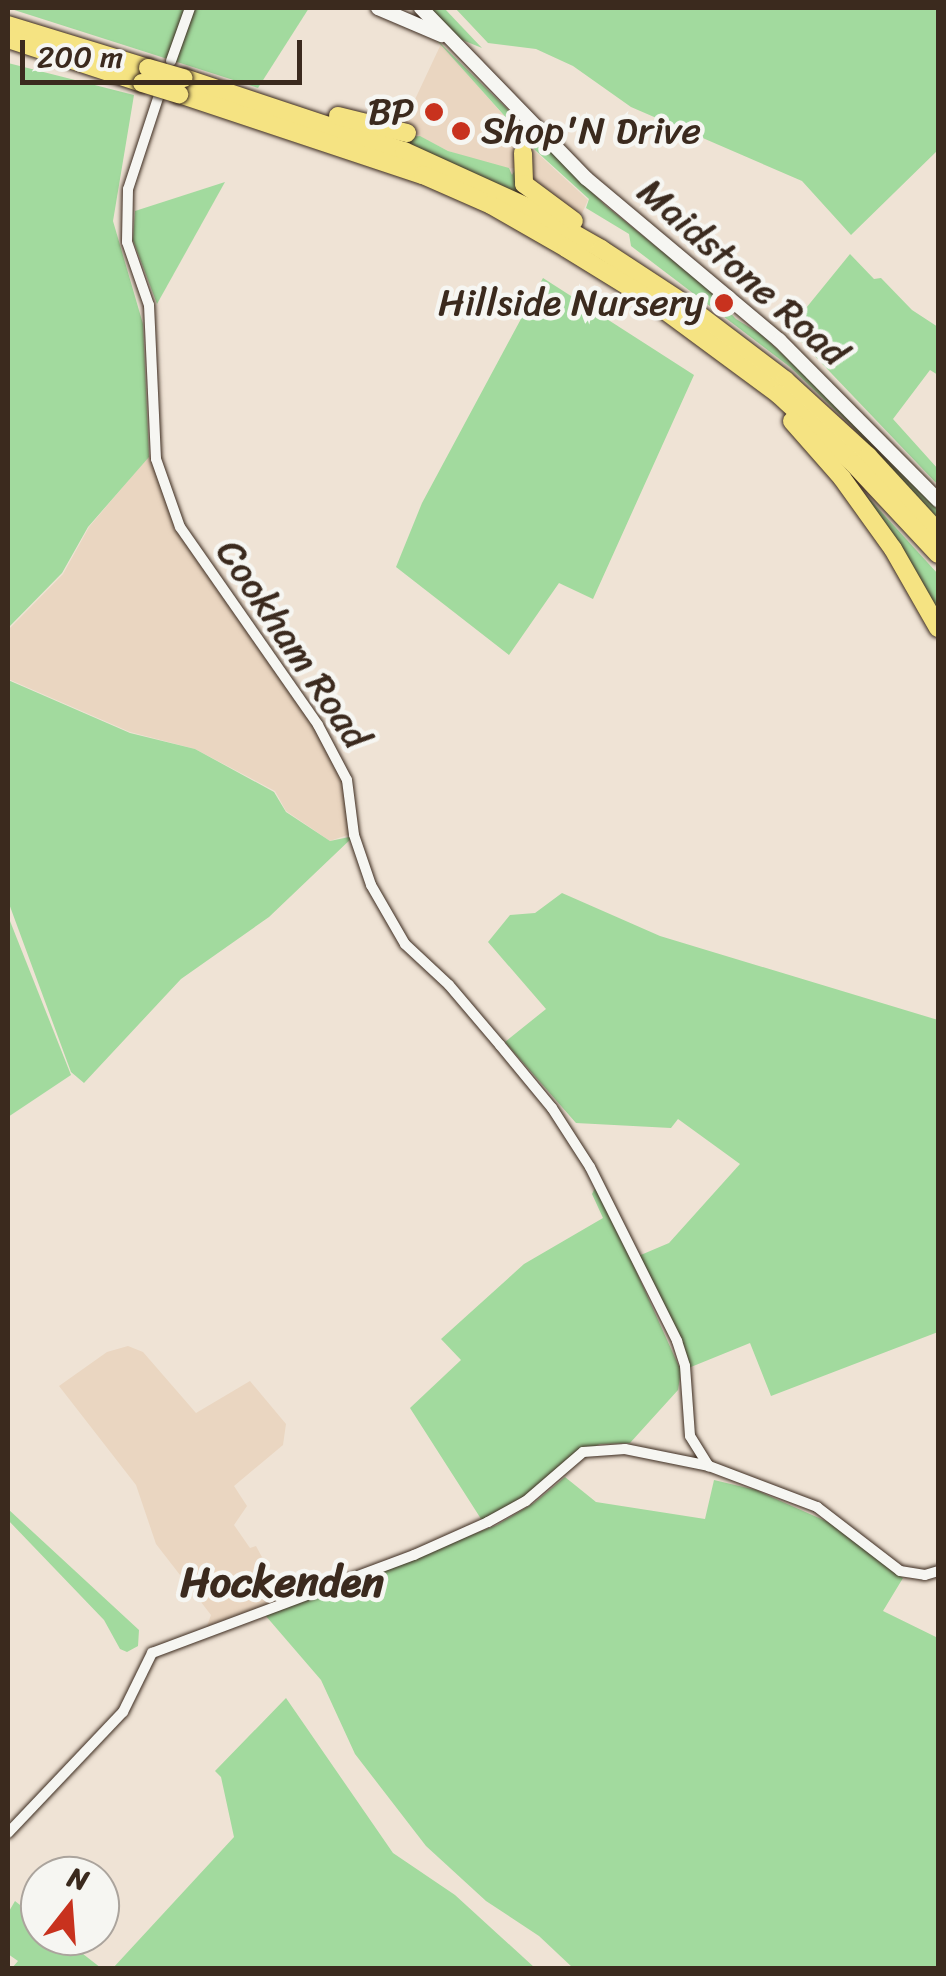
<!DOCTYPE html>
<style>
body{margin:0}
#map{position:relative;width:946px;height:1976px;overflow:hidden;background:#efe3d5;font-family:Sriracha,sans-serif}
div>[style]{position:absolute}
.built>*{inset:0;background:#ead6c1}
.green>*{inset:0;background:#a2da9e}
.roads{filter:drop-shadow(0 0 2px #3b2a1e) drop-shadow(0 0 2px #3b2a1e)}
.street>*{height:10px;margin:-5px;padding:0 5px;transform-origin:5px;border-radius:5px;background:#f6f6f2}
.secondary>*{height:14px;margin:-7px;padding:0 7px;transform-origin:7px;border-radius:7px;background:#f6f6f2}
.highway>*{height:18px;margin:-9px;padding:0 9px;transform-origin:9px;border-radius:9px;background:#f5e382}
.bridges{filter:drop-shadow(0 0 2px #3b2a1e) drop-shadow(0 0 2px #3b2a1e)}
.highway-bridge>*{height:18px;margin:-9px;padding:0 9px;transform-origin:9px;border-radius:9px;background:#f5e382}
.dots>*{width:28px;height:28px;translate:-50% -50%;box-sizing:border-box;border:5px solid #f6f6f2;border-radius:50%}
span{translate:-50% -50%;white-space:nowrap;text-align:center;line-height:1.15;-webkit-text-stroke:9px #f6f6f2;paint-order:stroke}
.poi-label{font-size:38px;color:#3b2a1e}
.right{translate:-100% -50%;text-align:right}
.left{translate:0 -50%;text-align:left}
.street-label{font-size:38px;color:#3b2a1e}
.quarter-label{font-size:42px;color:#3b2a1e;font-weight:700}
.frame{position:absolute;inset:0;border:10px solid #3b2a1e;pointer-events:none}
.north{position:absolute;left:20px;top:1856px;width:100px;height:100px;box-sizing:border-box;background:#f6f6f2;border:2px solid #aba49d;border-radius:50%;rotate:17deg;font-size:28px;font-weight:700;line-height:40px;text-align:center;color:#3b2a1e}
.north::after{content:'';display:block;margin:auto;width:35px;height:45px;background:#c8321e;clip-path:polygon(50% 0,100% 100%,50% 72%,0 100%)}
.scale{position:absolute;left:20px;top:40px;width:282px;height:45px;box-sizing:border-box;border:5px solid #3b2a1e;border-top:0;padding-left:12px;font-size:30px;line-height:35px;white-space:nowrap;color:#3b2a1e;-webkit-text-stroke:8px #f6f6f2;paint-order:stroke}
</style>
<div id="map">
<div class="built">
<i style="clip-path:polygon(441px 44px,534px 150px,588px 200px,580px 218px,516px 168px,501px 169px,448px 151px,402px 127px)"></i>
<i style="clip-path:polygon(155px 449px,179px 528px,318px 725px,347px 780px,353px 833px,330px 841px,286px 811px,275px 791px,195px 749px,130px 732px,8px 679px,8px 630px,63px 574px,89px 527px)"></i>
<i style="clip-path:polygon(128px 1346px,143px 1352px,196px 1413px,250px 1381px,286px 1424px,283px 1445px,234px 1486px,247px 1506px,234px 1525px,250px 1548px,256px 1546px,284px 1598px,207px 1626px,211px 1615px,156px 1544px,136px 1485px,59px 1386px,107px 1352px)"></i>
</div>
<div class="green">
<i style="clip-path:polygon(8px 8px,309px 8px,258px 88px)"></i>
<i style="clip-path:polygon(428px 8px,444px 8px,482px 48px,455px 37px)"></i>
<i style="clip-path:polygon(455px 8px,938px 8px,938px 150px,851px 235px,802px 181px,631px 107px,573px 66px,536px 49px,488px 43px)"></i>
<i style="clip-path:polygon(432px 35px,606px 206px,706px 287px,736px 319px,762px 335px,865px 431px,938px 510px,938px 521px,851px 425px,790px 367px,631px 246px,629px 234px,586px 208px,589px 199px,535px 150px)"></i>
<i style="clip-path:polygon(8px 63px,134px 95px,113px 221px,143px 324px,149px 457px,88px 527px,62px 573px,8px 628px)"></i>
<i style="clip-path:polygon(420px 136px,448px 151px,509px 168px,512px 175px,515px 170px,531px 201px,392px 139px)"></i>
<i style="clip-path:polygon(225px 182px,157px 304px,133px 240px,135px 211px)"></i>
<i style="clip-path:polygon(850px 254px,874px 279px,881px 278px,912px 310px,938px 327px,938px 375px,930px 370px,893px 419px,938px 469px,938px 485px,789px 329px)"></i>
<i style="clip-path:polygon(543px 278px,694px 375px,593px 599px,559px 583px,509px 655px,396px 567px,422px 503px)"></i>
<i style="clip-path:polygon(844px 471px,938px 574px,938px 617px)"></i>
<i style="clip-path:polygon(8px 680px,130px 733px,195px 749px,274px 792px,286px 812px,330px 841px,354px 836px,269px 917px,181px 979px,84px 1083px,71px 1072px,8px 901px)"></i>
<i style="clip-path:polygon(562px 893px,660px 936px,938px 1020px,938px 1332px,771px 1396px,750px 1343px,686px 1369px,636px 1257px,669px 1243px,740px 1164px,678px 1119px,671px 1128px,576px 1123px,505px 1042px,546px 1009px,488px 942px,510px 915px,535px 913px)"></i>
<i style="clip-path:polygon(8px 916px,71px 1075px,8px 1117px)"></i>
<i style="clip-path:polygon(597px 1184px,681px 1371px,678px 1390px,630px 1443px,600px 1444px,582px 1451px,527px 1496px,483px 1522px,410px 1408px,461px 1360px,441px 1339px,524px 1264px,603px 1218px,592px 1194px)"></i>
<i style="clip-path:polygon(565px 1477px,596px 1502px,705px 1519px,714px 1480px,756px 1490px,828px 1522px,903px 1578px,883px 1611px,938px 1638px,938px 1968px,573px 1968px,539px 1936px,486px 1901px,426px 1846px,355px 1754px,321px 1680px,265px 1615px,497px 1525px,534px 1503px)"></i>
<i style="clip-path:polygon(8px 1509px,139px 1630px,138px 1646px,127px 1652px,120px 1649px,104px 1620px,8px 1520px)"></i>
<i style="clip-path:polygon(286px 1698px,393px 1853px,455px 1895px,535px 1968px,113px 1968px,234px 1837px,221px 1777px,215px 1771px)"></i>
<i style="clip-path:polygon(15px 1901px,40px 1921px,40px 1936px,60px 1936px,101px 1968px,12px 1968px,18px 1961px,8px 1954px,8px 1913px)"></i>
</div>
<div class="roads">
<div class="street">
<i style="left:171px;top:61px;width:56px;rotate:-70.3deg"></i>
<i style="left:158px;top:98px;width:96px;rotate:108.2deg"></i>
<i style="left:128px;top:189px;width:53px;rotate:91.1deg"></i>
<i style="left:127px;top:242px;width:67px;rotate:70.8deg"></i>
<i style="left:149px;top:305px;width:154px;rotate:87.4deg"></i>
<i style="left:156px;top:459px;width:72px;rotate:70.6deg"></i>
<i style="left:180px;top:527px;width:241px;rotate:55.1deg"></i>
<i style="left:318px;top:725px;width:62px;rotate:62.2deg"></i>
<i style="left:347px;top:780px;width:55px;rotate:82.7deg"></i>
<i style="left:354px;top:835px;width:53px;rotate:71.2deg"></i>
<i style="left:371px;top:885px;width:68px;rotate:60deg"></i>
<i style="left:405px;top:944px;width:60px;rotate:43deg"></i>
<i style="left:449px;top:985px;width:79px;rotate:49.6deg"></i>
<i style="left:500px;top:1045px;width:82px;rotate:50.5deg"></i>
<i style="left:552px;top:1108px;width:70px;rotate:57.2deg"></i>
<i style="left:590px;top:1167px;width:195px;rotate:63.4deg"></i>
<i style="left:677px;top:1341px;width:26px;rotate:72deg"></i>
<i style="left:685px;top:1366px;width:70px;rotate:85.9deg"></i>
<i style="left:690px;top:1436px;width:36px;rotate:58deg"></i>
<i style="left:8px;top:1833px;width:167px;rotate:-46.5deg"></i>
<i style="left:123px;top:1712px;width:66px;rotate:-63.8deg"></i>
<i style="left:152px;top:1653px;width:280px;rotate:-20.5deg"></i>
<i style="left:414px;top:1555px;width:81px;rotate:-24deg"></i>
<i style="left:488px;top:1522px;width:43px;rotate:-28.9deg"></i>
<i style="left:526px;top:1501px;width:75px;rotate:-40.7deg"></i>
<i style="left:583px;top:1452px;width:42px;rotate:-4.1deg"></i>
<i style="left:625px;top:1449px;width:86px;rotate:11.4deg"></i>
<i style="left:709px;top:1466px;width:116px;rotate:20.8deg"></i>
<i style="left:817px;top:1507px;width:105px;rotate:37.6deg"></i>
<i style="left:900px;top:1571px;width:25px;rotate:9deg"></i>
<i style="left:925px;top:1575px;width:14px;rotate:-17deg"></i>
</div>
<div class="secondary">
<i style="left:378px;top:8px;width:69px;rotate:23.2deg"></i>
<i style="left:421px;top:8px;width:238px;rotate:45.9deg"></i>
<i style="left:587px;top:179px;width:251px;rotate:40deg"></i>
<i style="left:779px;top:340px;width:226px;rotate:45.2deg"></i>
</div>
<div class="highway">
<i style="left:8px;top:25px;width:146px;rotate:17.1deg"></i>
<i style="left:8px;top:39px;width:141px;rotate:18.2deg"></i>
<i style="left:184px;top:78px;width:232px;rotate:18.4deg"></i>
<i style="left:404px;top:151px;width:140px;rotate:24.5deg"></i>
<i style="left:531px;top:209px;width:81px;rotate:29.7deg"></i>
<i style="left:601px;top:249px;width:100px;rotate:33.2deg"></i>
<i style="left:685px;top:304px;width:126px;rotate:37.2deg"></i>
<i style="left:785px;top:380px;width:113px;rotate:42.5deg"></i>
<i style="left:868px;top:456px;width:103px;rotate:47.4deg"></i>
<i style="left:179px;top:94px;width:257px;rotate:18.4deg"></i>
<i style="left:423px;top:175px;width:74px;rotate:23.8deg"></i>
<i style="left:491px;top:205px;width:86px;rotate:29.8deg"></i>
<i style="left:566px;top:248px;width:105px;rotate:31.7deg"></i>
<i style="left:655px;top:303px;width:153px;rotate:36.5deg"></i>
<i style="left:778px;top:394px;width:103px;rotate:42.6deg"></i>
<i style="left:854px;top:464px;width:123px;rotate:47deg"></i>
<i style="left:338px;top:116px;width:71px;rotate:13.8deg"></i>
<i style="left:523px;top:153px;width:31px;rotate:88deg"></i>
<i style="left:524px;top:184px;width:62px;rotate:36.5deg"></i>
<i style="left:792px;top:421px;width:76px;rotate:48.7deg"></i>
<i style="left:842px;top:478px;width:87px;rotate:54.3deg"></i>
<i style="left:893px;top:549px;width:91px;rotate:60.3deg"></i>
</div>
</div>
<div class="bridges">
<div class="highway-bridge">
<i style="left:148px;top:68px;width:37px;rotate:16deg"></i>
<i style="left:142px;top:83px;width:39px;rotate:17deg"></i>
</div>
</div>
<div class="dots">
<i style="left:434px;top:112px;background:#c8321e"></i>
<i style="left:461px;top:131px;background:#c8321e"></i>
<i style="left:724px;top:303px;background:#c8321e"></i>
</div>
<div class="poi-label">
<span class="right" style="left:414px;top:112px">BP</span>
<span class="left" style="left:481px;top:131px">Shop'N Drive</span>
<span class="right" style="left:704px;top:303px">Hillside Nursery</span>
</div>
<div class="street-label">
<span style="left:743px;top:272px;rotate:41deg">Maidstone Road</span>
<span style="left:293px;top:644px;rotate:56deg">Cookham Road</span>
</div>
<div class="quarter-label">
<span style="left:282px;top:1582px">Hockenden</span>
</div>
<div class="frame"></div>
<div class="north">N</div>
<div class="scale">200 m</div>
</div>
